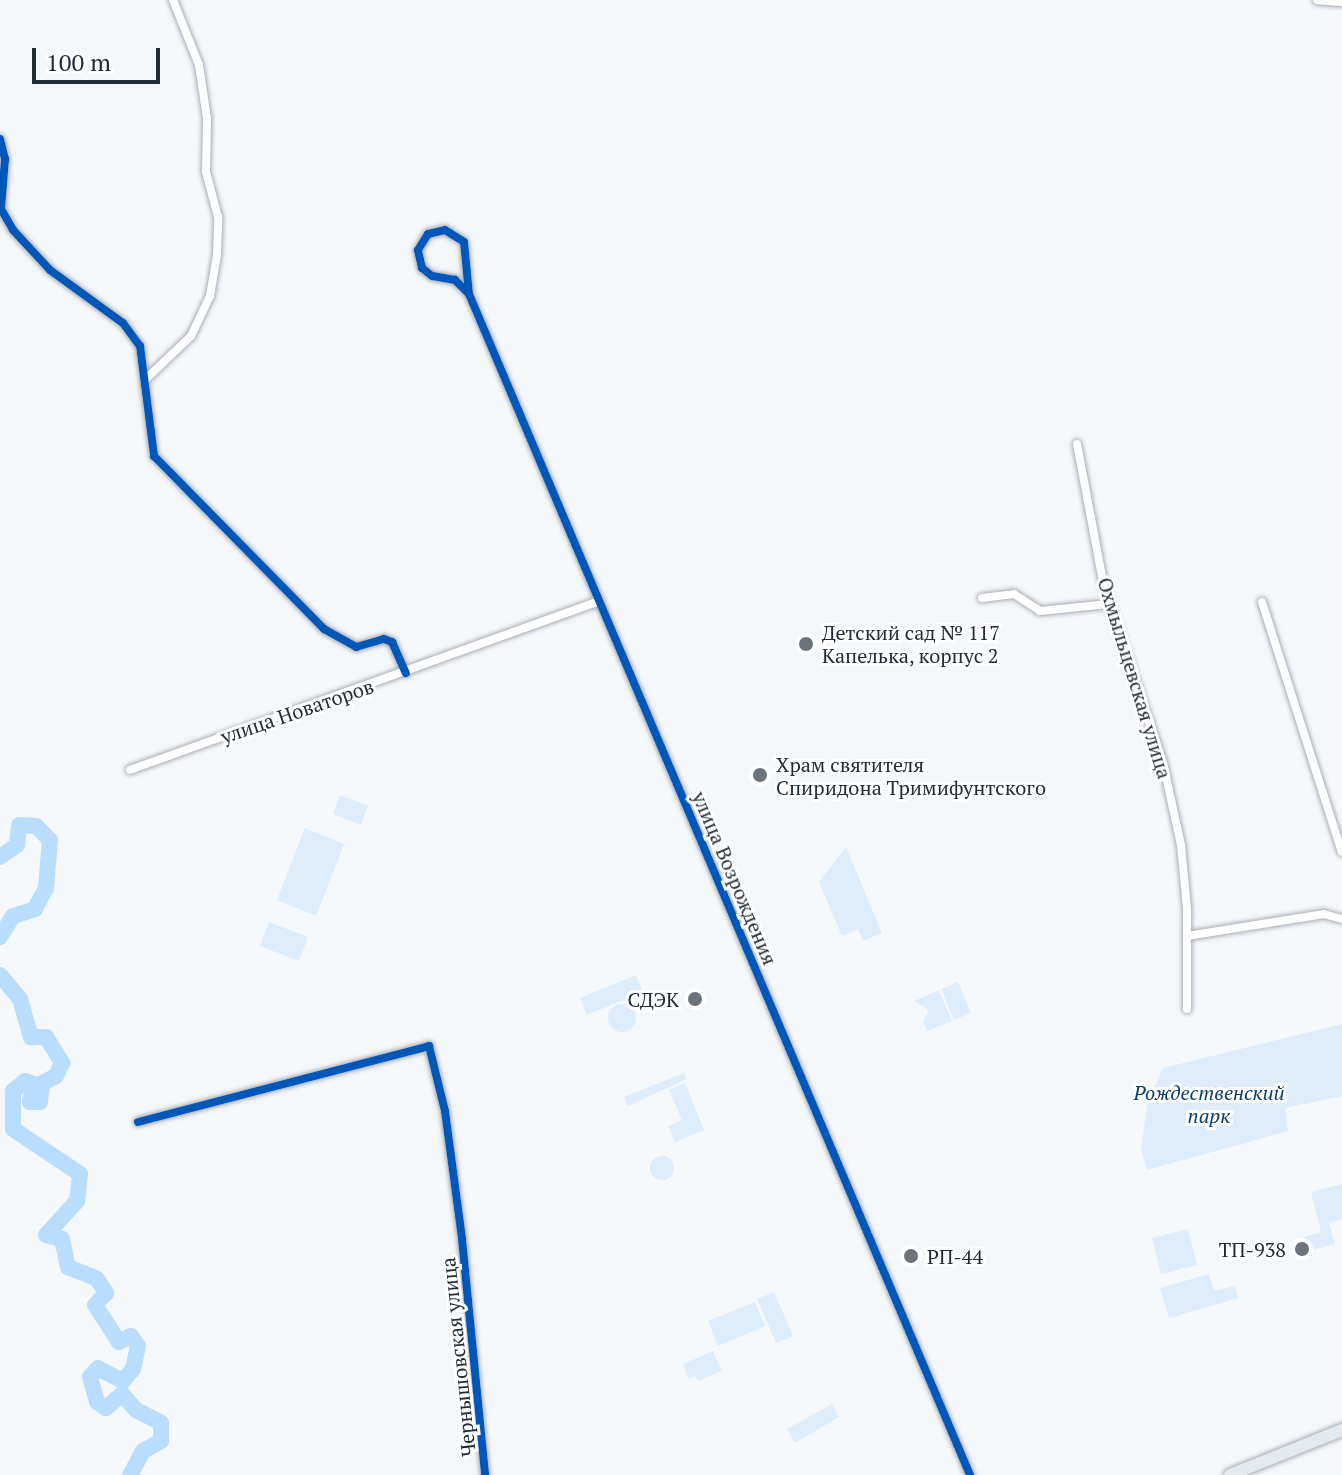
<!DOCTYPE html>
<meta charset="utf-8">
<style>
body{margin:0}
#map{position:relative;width:1342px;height:1475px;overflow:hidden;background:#f5f8fb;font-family:"PT Serif",serif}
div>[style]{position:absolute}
.green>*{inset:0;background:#ddedfc}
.round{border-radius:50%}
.river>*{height:16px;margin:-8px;padding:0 8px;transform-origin:8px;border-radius:8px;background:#bbddfd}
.roads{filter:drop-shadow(0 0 2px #a9aeb4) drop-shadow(0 0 2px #a9aeb4)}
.minor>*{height:8px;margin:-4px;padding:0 4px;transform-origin:4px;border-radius:4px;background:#fefefe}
.primary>*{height:12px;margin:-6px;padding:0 6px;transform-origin:6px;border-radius:6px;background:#e3e9ee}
.cycleway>*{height:8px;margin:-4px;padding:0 4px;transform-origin:4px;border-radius:4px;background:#0057b8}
.dots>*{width:22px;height:22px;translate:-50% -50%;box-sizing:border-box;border:4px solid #fff;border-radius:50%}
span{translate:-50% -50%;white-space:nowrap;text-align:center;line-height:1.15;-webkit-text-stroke:6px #fff;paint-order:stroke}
.poi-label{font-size:20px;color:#222c36}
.left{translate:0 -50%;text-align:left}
.right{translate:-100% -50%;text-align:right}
.street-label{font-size:20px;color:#222c36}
.park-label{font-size:20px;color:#093e66;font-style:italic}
.scale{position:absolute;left:32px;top:48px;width:128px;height:36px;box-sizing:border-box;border:4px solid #222c36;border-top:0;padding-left:10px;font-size:24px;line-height:28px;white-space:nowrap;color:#222c36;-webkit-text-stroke:6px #fff;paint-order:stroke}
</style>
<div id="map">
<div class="green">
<i style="clip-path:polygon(340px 795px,368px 806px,361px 825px,333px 814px)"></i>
<i style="clip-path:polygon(305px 828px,344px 844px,316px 916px,277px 900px)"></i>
<i style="clip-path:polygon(846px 847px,882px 933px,863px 941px,858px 929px,842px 936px,819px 882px)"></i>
<i style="clip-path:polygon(269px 922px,308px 937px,299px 961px,260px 946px)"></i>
<i style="clip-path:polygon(636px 975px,643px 992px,587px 1015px,580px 998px)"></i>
<i style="clip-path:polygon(958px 982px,971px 1013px,954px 1020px,941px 989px)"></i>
<i style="clip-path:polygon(939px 990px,952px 1021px,927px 1031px,923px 1022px,929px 1010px,914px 1001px)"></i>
<i class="round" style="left:608px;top:1004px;width:28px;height:28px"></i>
<i style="clip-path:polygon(1342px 1024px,1342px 1096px,1285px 1108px,1288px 1131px,1147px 1170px,1141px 1149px,1148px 1102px,1163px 1068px)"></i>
<i style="clip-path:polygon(684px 1073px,687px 1079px,628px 1106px,624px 1097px)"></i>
<i style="clip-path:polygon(685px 1083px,704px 1130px,675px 1142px,668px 1126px,682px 1120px,669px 1090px)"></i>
<i class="round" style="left:650px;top:1156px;width:24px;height:24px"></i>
<i style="clip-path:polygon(1342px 1184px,1342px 1219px,1329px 1223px,1335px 1244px,1308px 1251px,1304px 1237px,1321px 1232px,1311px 1192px)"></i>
<i style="clip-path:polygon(1188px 1229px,1197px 1265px,1161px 1274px,1152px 1238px)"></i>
<i style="clip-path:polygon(1209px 1274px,1214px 1291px,1235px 1286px,1238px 1298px,1169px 1318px,1160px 1288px)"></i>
<i style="clip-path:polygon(774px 1292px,793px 1336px,776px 1343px,757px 1299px)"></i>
<i style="clip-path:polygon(755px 1302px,765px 1326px,718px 1346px,708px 1321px)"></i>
<i style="clip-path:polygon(713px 1351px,722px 1371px,698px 1381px,696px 1376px,689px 1379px,683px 1364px)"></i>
<i style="clip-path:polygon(832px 1404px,839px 1417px,795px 1443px,787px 1429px)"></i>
</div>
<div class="river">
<i style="left:0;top:857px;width:21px;rotate:-35deg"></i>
<i style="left:17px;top:845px;width:20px;rotate:-84deg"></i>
<i style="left:19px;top:825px;width:17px;rotate:3deg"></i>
<i style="left:36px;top:826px;width:20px;rotate:45deg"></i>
<i style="left:50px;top:840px;width:48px;rotate:94.8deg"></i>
<i style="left:46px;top:888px;width:24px;rotate:118deg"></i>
<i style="left:35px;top:909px;width:23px;rotate:162deg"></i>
<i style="left:13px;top:916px;width:25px;rotate:122deg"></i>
<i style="left:0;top:975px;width:31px;rotate:50deg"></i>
<i style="left:20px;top:999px;width:40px;rotate:74deg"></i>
<i style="left:31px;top:1037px;width:15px"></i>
<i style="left:46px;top:1037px;width:31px;rotate:58deg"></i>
<i style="left:62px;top:1063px;width:14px;rotate:115deg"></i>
<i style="left:56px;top:1076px;width:16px;rotate:153deg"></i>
<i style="left:42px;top:1083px;width:19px;rotate:96deg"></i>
<i style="left:40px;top:1102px;width:10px;rotate:180deg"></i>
<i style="left:30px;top:1102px;width:18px;rotate:-77deg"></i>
<i style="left:34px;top:1084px;width:9px;rotate:-162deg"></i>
<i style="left:25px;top:1081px;width:16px;rotate:140deg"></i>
<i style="left:13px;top:1091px;width:38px;rotate:90deg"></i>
<i style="left:13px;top:1129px;width:81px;rotate:33.9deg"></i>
<i style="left:80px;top:1174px;width:27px;rotate:96deg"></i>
<i style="left:77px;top:1201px;width:46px;rotate:132.4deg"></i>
<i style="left:46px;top:1235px;width:16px;rotate:14deg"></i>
<i style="left:62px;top:1239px;width:29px;rotate:78deg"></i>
<i style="left:68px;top:1267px;width:31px;rotate:22deg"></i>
<i style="left:97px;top:1279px;width:17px;rotate:57deg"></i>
<i style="left:106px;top:1293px;width:16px;rotate:133deg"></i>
<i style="left:95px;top:1305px;width:44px;rotate:57deg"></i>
<i style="left:119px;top:1342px;width:13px;rotate:-27deg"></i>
<i style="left:131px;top:1336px;width:12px;rotate:55deg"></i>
<i style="left:138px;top:1346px;width:24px;rotate:102deg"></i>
<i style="left:133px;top:1369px;width:16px;rotate:130deg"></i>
<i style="left:123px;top:1381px;width:28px;rotate:-153deg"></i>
<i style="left:98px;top:1368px;width:12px;rotate:132deg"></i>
<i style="left:90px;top:1377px;width:26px;rotate:74deg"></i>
<i style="left:97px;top:1402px;width:11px;rotate:34deg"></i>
<i style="left:106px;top:1408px;width:21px;rotate:-41deg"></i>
<i style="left:122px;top:1394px;width:21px;rotate:49deg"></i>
<i style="left:136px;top:1410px;width:28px;rotate:27deg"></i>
<i style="left:161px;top:1423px;width:18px;rotate:90deg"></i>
<i style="left:161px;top:1441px;width:21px;rotate:151deg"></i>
<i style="left:143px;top:1451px;width:27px;rotate:118deg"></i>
</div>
<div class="roads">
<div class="minor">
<i style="left:1317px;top:0;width:25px;rotate:5deg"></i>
<i style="left:0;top:139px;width:21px;rotate:76deg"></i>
<i style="left:5px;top:159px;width:50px;rotate:94.6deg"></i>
<i style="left:1px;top:209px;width:24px;rotate:60deg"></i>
<i style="left:13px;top:230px;width:54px;rotate:47.2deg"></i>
<i style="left:50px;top:270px;width:90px;rotate:36deg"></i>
<i style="left:123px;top:323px;width:29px;rotate:54deg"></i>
<i style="left:140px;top:346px;width:111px;rotate:82.7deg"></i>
<i style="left:154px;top:456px;width:243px;rotate:45.5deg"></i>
<i style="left:324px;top:629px;width:37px;rotate:29deg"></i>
<i style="left:356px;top:647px;width:29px;rotate:-16deg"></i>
<i style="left:384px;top:639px;width:9px;rotate:21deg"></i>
<i style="left:392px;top:642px;width:34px;rotate:66deg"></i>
<i style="left:469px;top:294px;width:20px;rotate:-135deg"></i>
<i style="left:455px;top:280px;width:23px;rotate:-170deg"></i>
<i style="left:432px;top:276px;width:13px;rotate:-141deg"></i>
<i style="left:422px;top:268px;width:18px;rotate:-103deg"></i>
<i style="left:418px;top:250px;width:19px;rotate:-58deg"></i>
<i style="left:428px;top:234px;width:17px;rotate:-13deg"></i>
<i style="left:445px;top:230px;width:22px;rotate:32deg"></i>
<i style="left:464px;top:242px;width:52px;rotate:84.5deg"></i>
<i style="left:469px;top:294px;width:1283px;rotate:67.01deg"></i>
<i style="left:147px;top:378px;width:61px;rotate:-43.7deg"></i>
<i style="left:191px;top:336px;width:44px;rotate:-64.6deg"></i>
<i style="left:210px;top:296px;width:42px;rotate:-80.3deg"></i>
<i style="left:217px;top:255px;width:38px;rotate:-88deg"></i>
<i style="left:218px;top:217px;width:47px;rotate:-104.9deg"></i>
<i style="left:206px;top:172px;width:54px;rotate:-88.9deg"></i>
<i style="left:207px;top:118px;width:54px;rotate:-98.6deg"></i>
<i style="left:199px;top:65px;width:70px;rotate:-111.8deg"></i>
<i style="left:1077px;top:444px;width:146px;rotate:79.3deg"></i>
<i style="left:1104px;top:587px;width:186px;rotate:71.5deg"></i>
<i style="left:1163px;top:763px;width:84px;rotate:77.6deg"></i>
<i style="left:1181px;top:845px;width:64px;rotate:84.6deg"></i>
<i style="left:1187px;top:909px;width:100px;rotate:90deg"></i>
<i style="left:982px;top:598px;width:32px;rotate:-7deg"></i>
<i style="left:1014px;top:594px;width:31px;rotate:33deg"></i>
<i style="left:1040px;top:611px;width:69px;rotate:-5.8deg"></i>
<i style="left:1262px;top:602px;width:262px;rotate:72.3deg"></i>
<i style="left:130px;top:770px;width:499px;rotate:-19.8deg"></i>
<i style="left:1187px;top:936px;width:139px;rotate:-9.1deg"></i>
<i style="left:1324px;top:914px;width:19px;rotate:16deg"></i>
<i style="left:138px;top:1122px;width:301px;rotate:-14.6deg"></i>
<i style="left:429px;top:1046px;width:67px;rotate:76.2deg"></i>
<i style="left:445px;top:1111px;width:129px;rotate:82.4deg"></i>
<i style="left:462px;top:1239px;width:237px;rotate:84.4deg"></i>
</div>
<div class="primary">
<i style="left:1230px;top:1475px;width:121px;rotate:-21.9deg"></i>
</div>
</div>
<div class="cycleway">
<i style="left:0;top:139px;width:21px;rotate:76deg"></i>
<i style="left:5px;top:159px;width:50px;rotate:94.6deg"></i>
<i style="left:1px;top:209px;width:24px;rotate:60deg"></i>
<i style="left:13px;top:230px;width:54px;rotate:47.2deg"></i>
<i style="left:50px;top:270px;width:90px;rotate:36deg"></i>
<i style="left:123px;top:323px;width:29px;rotate:54deg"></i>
<i style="left:140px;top:346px;width:111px;rotate:82.7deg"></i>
<i style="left:154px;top:456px;width:243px;rotate:45.5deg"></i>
<i style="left:324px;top:629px;width:37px;rotate:29deg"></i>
<i style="left:356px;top:647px;width:29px;rotate:-16deg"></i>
<i style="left:384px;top:639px;width:9px;rotate:21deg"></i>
<i style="left:392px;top:642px;width:34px;rotate:66deg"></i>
<i style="left:469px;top:294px;width:20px;rotate:-135deg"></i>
<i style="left:455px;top:280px;width:23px;rotate:-170deg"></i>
<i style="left:432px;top:276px;width:13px;rotate:-141deg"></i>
<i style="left:422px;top:268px;width:18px;rotate:-103deg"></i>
<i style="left:418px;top:250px;width:19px;rotate:-58deg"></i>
<i style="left:428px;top:234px;width:17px;rotate:-13deg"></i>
<i style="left:445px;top:230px;width:22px;rotate:32deg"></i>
<i style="left:464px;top:242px;width:52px;rotate:84.5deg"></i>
<i style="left:469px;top:294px;width:1283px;rotate:67.01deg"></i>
<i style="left:138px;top:1122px;width:301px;rotate:-14.6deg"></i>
<i style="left:429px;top:1046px;width:67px;rotate:76.2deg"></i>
<i style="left:445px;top:1111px;width:129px;rotate:82.4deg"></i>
<i style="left:462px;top:1239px;width:237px;rotate:84.4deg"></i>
</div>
<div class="dots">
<i style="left:806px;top:644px;background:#6c737b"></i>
<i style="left:760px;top:775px;background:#6c737b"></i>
<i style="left:695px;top:999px;background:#6c737b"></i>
<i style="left:1302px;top:1249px;background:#6c737b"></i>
<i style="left:911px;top:1256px;background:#6c737b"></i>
</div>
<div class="poi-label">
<span class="left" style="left:822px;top:644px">Детский сад № 117<br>Капелька, корпус 2</span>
<span class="left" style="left:776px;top:776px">Храм святителя<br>Спиридона Тримифунтского</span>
<span class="right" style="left:679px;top:999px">СДЭК</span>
<span class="right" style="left:1286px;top:1249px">ТП-938</span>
<span class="left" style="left:927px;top:1256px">РП-44</span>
</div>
<div class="street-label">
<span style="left:1135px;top:678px;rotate:73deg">Охмыльцевская улица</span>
<span style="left:297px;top:711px;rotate:-19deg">улица Новаторов</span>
<span style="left:735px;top:878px;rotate:67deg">улица Возрождения</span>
<span style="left:458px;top:1357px;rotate:-96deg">Чернышовская улица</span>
</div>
<div class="park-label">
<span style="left:1209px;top:1104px">Рождественский<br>парк</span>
</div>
<div class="scale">100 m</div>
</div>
